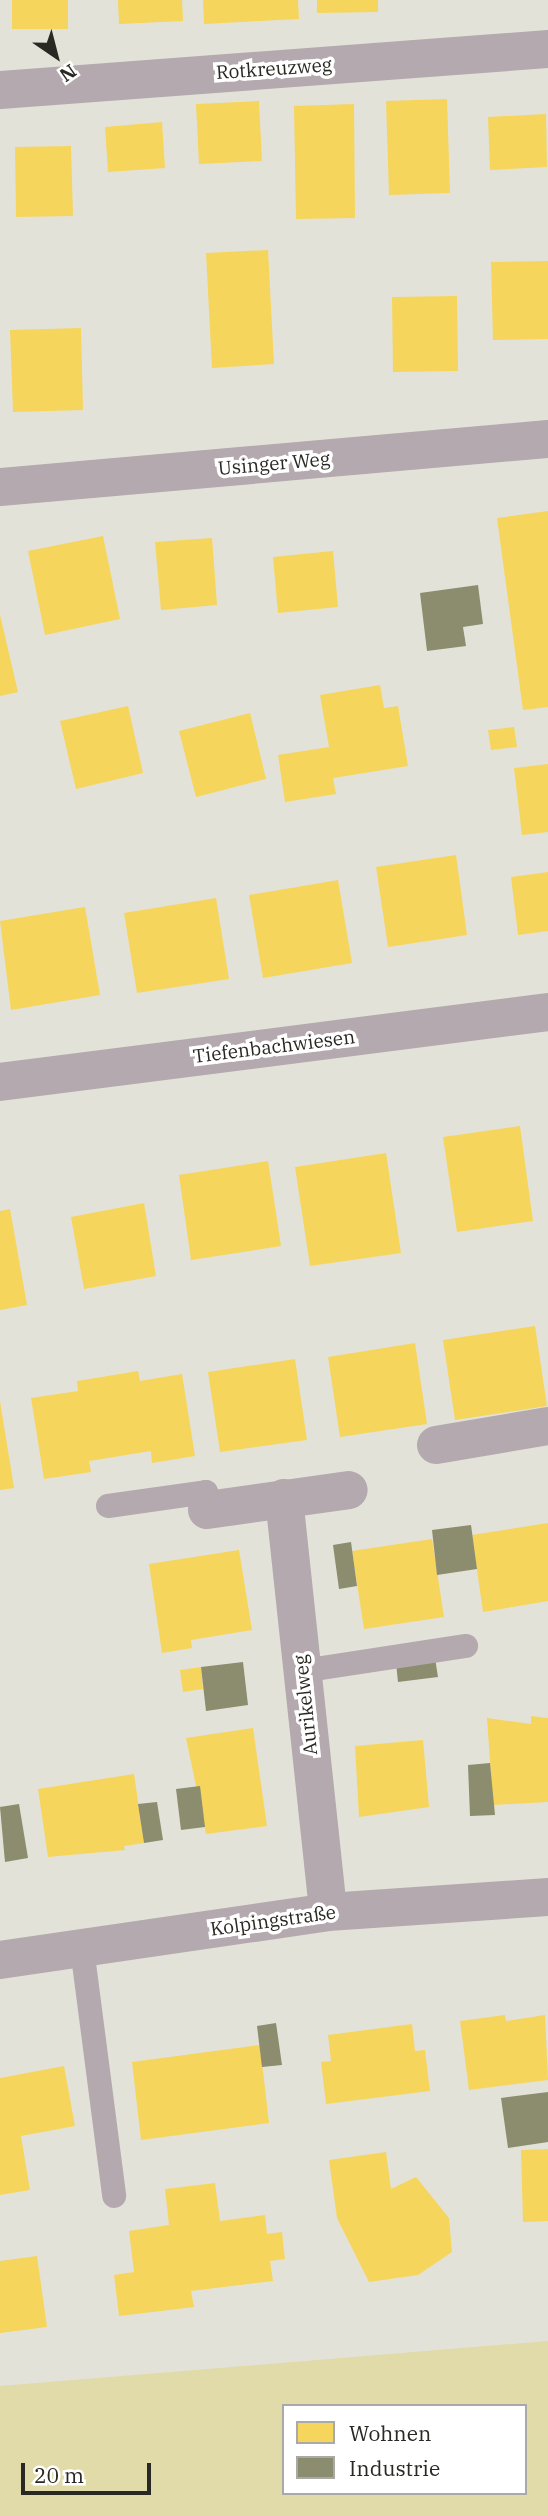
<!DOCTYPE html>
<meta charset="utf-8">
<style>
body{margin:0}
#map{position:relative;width:548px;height:2516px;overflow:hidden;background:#e3e2d8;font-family:"IBM Plex Serif",serif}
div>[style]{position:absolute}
.green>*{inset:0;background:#e1daa9}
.homes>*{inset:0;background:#f6d55c}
.industry>*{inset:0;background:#8c8c6e}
.service>*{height:24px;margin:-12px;padding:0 12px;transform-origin:12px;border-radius:12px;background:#b3a9ae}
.minor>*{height:38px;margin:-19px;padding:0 19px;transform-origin:19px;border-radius:19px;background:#b3a9ae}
span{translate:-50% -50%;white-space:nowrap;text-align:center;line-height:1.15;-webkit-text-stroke:7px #fff;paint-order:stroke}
.street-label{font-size:19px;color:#292822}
.legend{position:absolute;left:282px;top:2404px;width:245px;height:91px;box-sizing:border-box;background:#fff;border:2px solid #a9a9a7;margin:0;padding:9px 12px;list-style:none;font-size:21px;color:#292822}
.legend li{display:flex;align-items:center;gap:14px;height:35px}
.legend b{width:35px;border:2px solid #a9a9a7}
.north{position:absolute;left:21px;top:21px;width:70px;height:70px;-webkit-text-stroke:5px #fff;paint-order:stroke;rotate:145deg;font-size:19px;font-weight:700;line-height:28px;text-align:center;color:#292822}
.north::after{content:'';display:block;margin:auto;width:24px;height:32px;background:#292822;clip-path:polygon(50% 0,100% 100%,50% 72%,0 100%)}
.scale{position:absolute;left:21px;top:2463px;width:130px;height:32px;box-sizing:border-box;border:4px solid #292822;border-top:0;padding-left:9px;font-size:21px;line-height:24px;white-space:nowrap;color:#292822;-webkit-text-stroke:5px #fff;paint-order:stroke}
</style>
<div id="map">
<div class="green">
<i style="clip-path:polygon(evenodd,548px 2341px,548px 2516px,0 2516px,0 2386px,548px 2341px,284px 2406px,525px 2406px,525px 2493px,284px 2493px,284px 2406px)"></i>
</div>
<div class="homes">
<i style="clip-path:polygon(12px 0,68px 0,68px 29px,12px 29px)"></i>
<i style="clip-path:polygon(118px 0,182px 0,183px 21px,119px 24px)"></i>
<i style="clip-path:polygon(203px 0,298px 0,299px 19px,204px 24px)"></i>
<i style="clip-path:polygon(317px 0,378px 0,378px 12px,317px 13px)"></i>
<i style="clip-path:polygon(447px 99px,450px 193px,389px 195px,386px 101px)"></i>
<i style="clip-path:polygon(259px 101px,262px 161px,199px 164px,196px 104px)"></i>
<i style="clip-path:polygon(354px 104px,355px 218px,296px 219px,294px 106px)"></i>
<i style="clip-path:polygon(546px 114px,547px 167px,490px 170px,488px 117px)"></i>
<i style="clip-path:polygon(162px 122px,165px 168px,108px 172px,105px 127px)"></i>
<i style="clip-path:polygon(71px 146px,73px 216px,16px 217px,15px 147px)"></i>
<i style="clip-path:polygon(268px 250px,274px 364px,212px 368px,206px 253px)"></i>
<i style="clip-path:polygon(548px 261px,548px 339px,493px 340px,491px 262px)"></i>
<i style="clip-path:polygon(457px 296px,458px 371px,393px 372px,392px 297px)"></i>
<i style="clip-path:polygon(81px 328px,83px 410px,13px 412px,10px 330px)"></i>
<i style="clip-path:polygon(548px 511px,548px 707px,523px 710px,497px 518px)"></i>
<i style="clip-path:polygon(103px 536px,120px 619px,45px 635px,28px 551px)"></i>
<i style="clip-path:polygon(212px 538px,217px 605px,161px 610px,155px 542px)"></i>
<i style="clip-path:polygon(333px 551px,338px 607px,278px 613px,273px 557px)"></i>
<i style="clip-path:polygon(0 615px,18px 692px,0 696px)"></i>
<i style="clip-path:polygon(380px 685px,384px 708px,398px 706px,408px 766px,333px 778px,336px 794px,285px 802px,278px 755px,329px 747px,320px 695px)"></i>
<i style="clip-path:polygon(128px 706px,143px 773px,76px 789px,60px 721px)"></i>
<i style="clip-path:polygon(250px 713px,266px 779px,196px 797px,179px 731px)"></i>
<i style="clip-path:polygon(514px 727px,517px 747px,491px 750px,488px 730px)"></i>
<i style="clip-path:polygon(548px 764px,548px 832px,522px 835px,514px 768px)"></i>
<i style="clip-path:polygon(456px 855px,467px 935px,388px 947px,376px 867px)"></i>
<i style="clip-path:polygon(548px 872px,548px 931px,518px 935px,511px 877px)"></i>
<i style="clip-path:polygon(338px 880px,352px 963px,263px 978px,249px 895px)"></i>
<i style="clip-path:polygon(216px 898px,229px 979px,137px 993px,124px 913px)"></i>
<i style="clip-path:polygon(85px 907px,100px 995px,11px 1010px,0 921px)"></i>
<i style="clip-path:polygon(520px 1126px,533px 1221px,457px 1232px,443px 1137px)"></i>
<i style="clip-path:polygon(386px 1153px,401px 1253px,310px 1266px,295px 1167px)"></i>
<i style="clip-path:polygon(268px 1161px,281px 1246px,191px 1260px,179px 1175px)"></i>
<i style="clip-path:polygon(144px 1203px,156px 1276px,84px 1289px,71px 1217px)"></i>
<i style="clip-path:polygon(10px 1209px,27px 1305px,0 1310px,0 1211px)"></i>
<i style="clip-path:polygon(535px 1326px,547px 1406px,455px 1420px,443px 1340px)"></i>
<i style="clip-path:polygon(415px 1343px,427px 1424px,340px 1437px,328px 1357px)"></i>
<i style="clip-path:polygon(295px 1359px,307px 1440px,220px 1452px,208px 1372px)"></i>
<i style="clip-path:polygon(138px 1371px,140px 1381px,182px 1374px,195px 1456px,152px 1463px,151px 1451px,89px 1461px,91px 1472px,44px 1479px,31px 1398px,78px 1391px,77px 1381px)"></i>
<i style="clip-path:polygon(0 1401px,14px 1488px,0 1490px)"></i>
<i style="clip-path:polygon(548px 1523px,548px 1601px,483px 1612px,472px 1535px)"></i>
<i style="clip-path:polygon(432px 1539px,444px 1617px,364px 1629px,352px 1551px)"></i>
<i style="clip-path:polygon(239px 1550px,252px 1630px,191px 1640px,192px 1648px,162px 1653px,149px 1564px)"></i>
<i style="clip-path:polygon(201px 1667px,203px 1689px,183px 1692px,180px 1670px)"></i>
<i style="clip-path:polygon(531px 1716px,548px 1718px,548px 1802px,493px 1805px,487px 1718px,531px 1724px)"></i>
<i style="clip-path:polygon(253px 1728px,267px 1826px,206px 1834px,186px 1738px)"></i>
<i style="clip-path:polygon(423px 1740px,429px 1807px,359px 1817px,355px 1746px)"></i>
<i style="clip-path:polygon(134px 1774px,144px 1843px,124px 1846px,125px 1850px,48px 1857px,38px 1789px)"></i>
<i style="clip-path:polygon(505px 2015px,506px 2021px,545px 2015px,548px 2080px,469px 2090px,460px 2021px)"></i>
<i style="clip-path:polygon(412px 2024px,415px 2051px,425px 2050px,430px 2091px,326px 2104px,321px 2062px,331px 2061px,328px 2035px)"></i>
<i style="clip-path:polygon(260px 2045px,269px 2123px,141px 2140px,132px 2062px)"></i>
<i style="clip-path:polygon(64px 2066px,75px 2126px,21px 2136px,30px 2190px,0 2195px,0 2078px)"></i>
<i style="clip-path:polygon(548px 2149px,548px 2221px,523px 2222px,521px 2150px)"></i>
<i style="clip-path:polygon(386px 2152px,391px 2189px,416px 2177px,449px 2218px,452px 2252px,418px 2275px,369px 2282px,337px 2218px,329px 2160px)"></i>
<i style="clip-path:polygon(215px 2183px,220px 2221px,265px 2215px,267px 2234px,282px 2232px,285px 2259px,270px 2261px,273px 2281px,191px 2291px,194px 2307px,119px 2316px,114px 2275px,134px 2272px,129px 2231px,169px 2225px,165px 2189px)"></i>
<i style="clip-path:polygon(37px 2256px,47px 2327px,0 2333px,0 2261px)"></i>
</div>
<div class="industry">
<i style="clip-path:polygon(478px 585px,483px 624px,463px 627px,466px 646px,427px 651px,420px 593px)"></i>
<i style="clip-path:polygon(471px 1525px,477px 1569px,437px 1575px,432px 1530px)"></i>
<i style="clip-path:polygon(351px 1542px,357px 1586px,339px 1589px,333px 1545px)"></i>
<i style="clip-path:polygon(435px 1658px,438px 1677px,398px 1682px,396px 1663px)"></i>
<i style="clip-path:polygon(243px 1662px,248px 1705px,206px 1711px,201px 1667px)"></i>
<i style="clip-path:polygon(490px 1763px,495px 1815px,470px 1816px,468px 1765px)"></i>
<i style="clip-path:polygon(200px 1786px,205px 1827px,181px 1830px,176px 1789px)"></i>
<i style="clip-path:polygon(157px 1802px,163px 1840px,144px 1843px,138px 1804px)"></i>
<i style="clip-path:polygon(19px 1804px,28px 1858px,5px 1862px,0 1807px)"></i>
<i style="clip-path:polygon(276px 2023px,282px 2065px,262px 2067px,257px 2026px)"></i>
<i style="clip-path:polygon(548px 2092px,548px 2142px,508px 2148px,501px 2098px)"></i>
</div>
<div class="service">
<i style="left:108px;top:1506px;width:99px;rotate:-8.1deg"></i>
<i style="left:206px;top:1492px;width:18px;rotate:87deg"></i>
<i style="left:302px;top:1671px;width:166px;rotate:-8.7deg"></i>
<i style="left:82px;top:1948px;width:250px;rotate:82.6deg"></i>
</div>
<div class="minor">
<i style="left:0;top:90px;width:550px;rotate:-4.28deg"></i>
<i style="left:0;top:487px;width:550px;rotate:-5.01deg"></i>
<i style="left:0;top:1082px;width:552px;rotate:-7.28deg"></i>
<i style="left:436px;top:1445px;width:114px;rotate:-9.6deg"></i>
<i style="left:284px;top:1498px;width:416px;rotate:83.9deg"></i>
<i style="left:207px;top:1510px;width:143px;rotate:-8deg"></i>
<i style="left:0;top:1960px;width:331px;rotate:-8.3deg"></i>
<i style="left:328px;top:1912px;width:221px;rotate:-3.9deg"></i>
</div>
<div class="street-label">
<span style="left:274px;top:69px;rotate:-4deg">Rotkreuzweg</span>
<span style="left:274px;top:464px;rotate:-5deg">Usinger Weg</span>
<span style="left:274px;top:1047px;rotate:-7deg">Tiefenbachwiesen</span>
<span style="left:306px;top:1705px;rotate:-96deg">Aurikelweg</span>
<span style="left:273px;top:1921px;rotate:-8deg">Kolpingstraße</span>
</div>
<ul class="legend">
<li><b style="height:19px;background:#f6d55c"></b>Wohnen</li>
<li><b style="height:19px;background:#8c8c6e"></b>Industrie</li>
</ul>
<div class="north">N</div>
<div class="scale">20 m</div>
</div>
